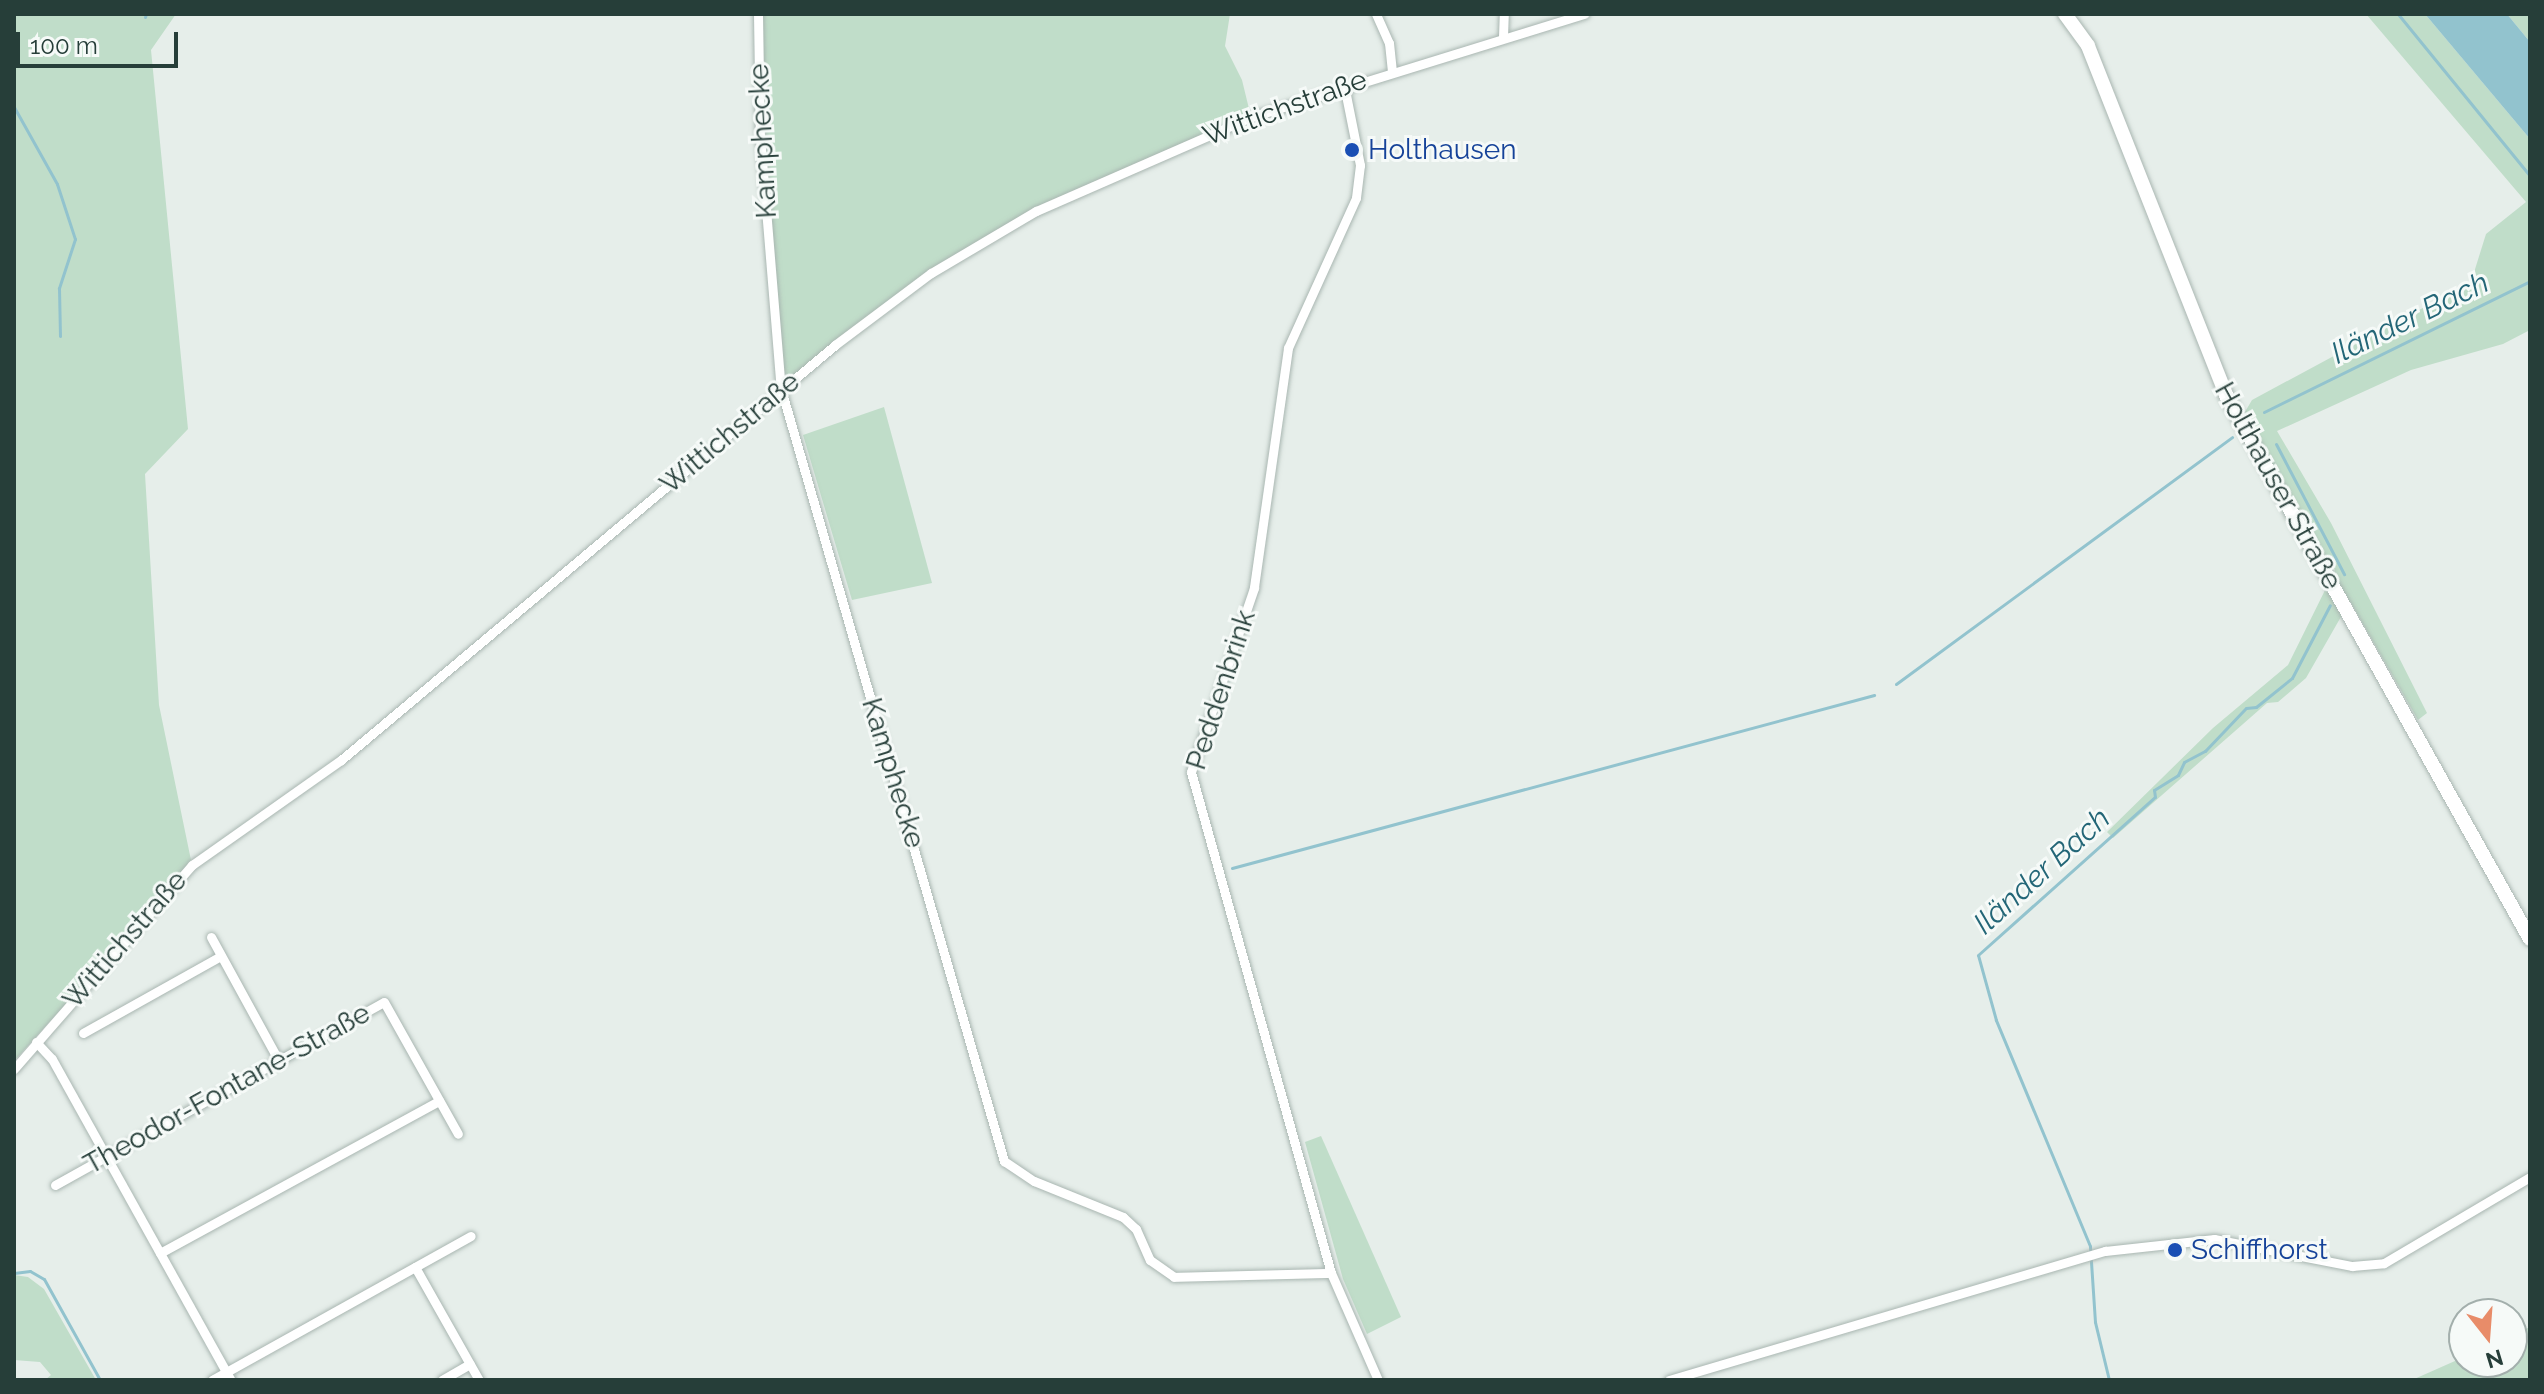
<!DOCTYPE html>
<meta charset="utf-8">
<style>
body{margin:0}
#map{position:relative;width:2544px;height:1394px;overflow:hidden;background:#e6eeea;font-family:Raleway,sans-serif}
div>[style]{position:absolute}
.green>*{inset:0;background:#c0ddc9}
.water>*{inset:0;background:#92c3ce}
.stream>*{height:3px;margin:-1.5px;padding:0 1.5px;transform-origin:1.5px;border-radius:1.5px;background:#92c3ce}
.roads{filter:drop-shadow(0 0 2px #a9b6b1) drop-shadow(0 0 2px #a9b6b1)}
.street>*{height:9px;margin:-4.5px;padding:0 4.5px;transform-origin:4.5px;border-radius:4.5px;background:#fff}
.secondary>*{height:14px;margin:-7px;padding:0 7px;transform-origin:7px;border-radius:7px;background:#fff}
.dots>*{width:22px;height:22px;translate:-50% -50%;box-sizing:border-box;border:4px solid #f6faf8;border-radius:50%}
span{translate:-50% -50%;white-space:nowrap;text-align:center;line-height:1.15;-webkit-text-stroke:6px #f6faf8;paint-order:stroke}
.street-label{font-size:28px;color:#263e39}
.transit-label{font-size:28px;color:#164399}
.left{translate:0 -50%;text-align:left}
.water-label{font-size:30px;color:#236677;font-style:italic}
.frame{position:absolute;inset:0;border:16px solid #263e39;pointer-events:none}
.north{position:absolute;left:2448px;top:1298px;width:80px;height:80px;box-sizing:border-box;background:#f6faf8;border:2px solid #a3afac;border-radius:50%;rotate:163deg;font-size:22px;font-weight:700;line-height:32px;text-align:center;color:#263e39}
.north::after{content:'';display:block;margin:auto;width:28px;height:36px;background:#e88c69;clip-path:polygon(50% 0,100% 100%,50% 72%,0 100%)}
.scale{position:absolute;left:16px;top:32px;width:162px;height:36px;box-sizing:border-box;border:4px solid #263e39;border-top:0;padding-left:10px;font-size:24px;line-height:28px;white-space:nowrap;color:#263e39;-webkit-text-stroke:6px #f6faf8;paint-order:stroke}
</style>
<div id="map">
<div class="green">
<i style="clip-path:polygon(14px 14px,176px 14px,151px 50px,188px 429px,145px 474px,159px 705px,192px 865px,14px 1061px)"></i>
<i style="clip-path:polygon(758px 14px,1230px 14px,1225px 46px,1242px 80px,1251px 117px,1090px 184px,978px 243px,781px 389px)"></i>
<i style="clip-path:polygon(2366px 14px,2425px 14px,2530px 139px,2530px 330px,2503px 344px,2411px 370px,2277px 431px,2331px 523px,2427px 713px,2418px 720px,2350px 601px,2306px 678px,2278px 702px,2267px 703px,2113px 838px,2107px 832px,2213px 728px,2288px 665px,2335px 570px,2239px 422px,2252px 400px,2471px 282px,2486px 234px,2526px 202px)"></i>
<i style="clip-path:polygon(2507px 14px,2530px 14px,2530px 42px,2521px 31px)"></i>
<i style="clip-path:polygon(884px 407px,932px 583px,852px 600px,803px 435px)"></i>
<i style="clip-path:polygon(1321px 1136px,1401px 1317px,1367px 1334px,1343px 1279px,1305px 1142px)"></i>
<i style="clip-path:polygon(14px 1275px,28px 1277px,44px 1289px,96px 1380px,45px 1380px,51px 1375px,40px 1362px,14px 1360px)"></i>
<i style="clip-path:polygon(2530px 1327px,2530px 1380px,2412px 1380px,2464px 1357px,2464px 1362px,2512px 1362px,2512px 1335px)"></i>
</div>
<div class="water">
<i style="clip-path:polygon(2425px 14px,2507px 14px,2530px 42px,2530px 139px)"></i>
</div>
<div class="stream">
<i style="left:2398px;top:14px;width:209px;rotate:50.8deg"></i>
<i style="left:145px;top:17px;width:3px;rotate:-72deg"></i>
<i style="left:14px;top:51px;width:6px;rotate:-51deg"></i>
<i style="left:14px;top:107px;width:88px;rotate:60.8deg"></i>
<i style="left:57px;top:184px;width:58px;rotate:71.9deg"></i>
<i style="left:75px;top:239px;width:52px;rotate:108.1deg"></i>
<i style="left:59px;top:288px;width:48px;rotate:88.8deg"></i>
<i style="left:2264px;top:412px;width:297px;rotate:-26.2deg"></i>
<i style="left:2276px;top:444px;width:147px;rotate:62.4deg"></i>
<i style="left:1896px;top:684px;width:417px;rotate:-36.3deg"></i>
<i style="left:1232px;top:868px;width:665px;rotate:-15.08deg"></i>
<i style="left:14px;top:1273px;width:16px;rotate:-7deg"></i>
<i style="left:30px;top:1271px;width:16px;rotate:30deg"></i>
<i style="left:44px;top:1279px;width:115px;rotate:61deg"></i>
<i style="left:2109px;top:1380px;width:60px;rotate:-103.6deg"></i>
<i style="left:2095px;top:1322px;width:76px;rotate:-93.8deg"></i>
<i style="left:2090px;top:1246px;width:245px;rotate:-112.6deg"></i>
<i style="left:1996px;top:1020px;width:67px;rotate:-105.5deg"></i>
<i style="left:1978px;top:955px;width:237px;rotate:-41.8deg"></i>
<i style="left:2155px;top:797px;width:7px;rotate:-98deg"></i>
<i style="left:2154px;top:790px;width:28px;rotate:-32deg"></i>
<i style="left:2178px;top:775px;width:14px;rotate:-65deg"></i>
<i style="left:2184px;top:762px;width:24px;rotate:-28deg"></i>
<i style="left:2205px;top:751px;width:59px;rotate:-46.4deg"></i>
<i style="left:2246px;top:708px;width:10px;rotate:-6deg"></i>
<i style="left:2256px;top:707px;width:46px;rotate:-38.9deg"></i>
<i style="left:2292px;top:678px;width:82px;rotate:-62.5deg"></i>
</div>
<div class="roads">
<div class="street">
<i style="left:758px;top:14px;width:122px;rotate:89.1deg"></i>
<i style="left:760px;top:136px;width:254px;rotate:85.3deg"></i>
<i style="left:781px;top:389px;width:804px;rotate:73.89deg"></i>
<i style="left:1004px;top:1161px;width:36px;rotate:34deg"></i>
<i style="left:1034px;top:1181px;width:96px;rotate:22deg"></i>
<i style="left:1123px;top:1217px;width:18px;rotate:43deg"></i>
<i style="left:1136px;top:1229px;width:34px;rotate:66deg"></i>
<i style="left:1150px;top:1260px;width:29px;rotate:35deg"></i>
<i style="left:1174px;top:1277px;width:157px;rotate:-1.5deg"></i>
<i style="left:1376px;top:14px;width:32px;rotate:66deg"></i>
<i style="left:1389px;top:43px;width:27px;rotate:84deg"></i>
<i style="left:1503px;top:37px;width:23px;rotate:-88deg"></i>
<i style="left:1344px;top:85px;width:82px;rotate:78.7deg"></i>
<i style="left:1360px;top:165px;width:33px;rotate:97deg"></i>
<i style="left:1356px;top:198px;width:165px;rotate:114.4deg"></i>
<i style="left:1288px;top:348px;width:242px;rotate:98.1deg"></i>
<i style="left:1254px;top:588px;width:194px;rotate:108.9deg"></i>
<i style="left:1191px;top:772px;width:520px;rotate:74.39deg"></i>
<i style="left:1331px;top:1273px;width:117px;rotate:66.3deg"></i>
<i style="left:211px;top:937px;width:141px;rotate:61.3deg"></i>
<i style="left:83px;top:1033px;width:158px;rotate:-29.2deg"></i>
<i style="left:36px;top:1042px;width:23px;rotate:47deg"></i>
<i style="left:52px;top:1059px;width:368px;rotate:60.9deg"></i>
<i style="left:14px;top:1069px;width:271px;rotate:-48.9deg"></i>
<i style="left:192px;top:865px;width:182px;rotate:-35.2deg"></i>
<i style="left:341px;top:760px;width:645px;rotate:-40.03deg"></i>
<i style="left:835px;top:345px;width:120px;rotate:-36.9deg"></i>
<i style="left:931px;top:273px;width:122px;rotate:-30.6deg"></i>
<i style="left:1036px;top:211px;width:235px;rotate:-23.6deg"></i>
<i style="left:1251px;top:117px;width:349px;rotate:-17.2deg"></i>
<i style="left:55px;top:1185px;width:376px;rotate:-29.1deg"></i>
<i style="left:384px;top:1002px;width:151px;rotate:60.7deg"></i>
<i style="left:160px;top:1253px;width:318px;rotate:-28.6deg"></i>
<i style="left:415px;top:1267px;width:130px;rotate:60.5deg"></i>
<i style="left:212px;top:1380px;width:296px;rotate:-29.1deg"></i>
<i style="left:442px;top:1380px;width:32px;rotate:-30deg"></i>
<i style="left:1669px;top:1380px;width:455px;rotate:-16.5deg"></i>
<i style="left:2105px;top:1251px;width:110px;rotate:-6.3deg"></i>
<i style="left:2214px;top:1239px;width:141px;rotate:11.1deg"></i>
<i style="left:2352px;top:1266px;width:32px;rotate:-5deg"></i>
<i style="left:2384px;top:1263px;width:169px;rotate:-30.5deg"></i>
</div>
<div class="secondary">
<i style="left:2065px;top:14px;width:39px;rotate:54deg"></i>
<i style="left:2088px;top:46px;width:375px;rotate:68.4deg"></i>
<i style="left:2226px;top:395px;width:623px;rotate:60.8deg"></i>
</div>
</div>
<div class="dots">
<i style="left:1352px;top:150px;background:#1a4fb4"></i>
<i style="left:2175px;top:1250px;background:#1a4fb4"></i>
</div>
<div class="street-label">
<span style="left:1285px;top:108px;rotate:-20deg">Wittichstraße</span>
<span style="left:763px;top:141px;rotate:-93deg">Kamphecke</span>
<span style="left:730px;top:433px;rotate:-40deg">Wittichstraße</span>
<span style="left:2278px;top:486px;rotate:61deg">Holthauser Straße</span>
<span style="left:1221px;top:690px;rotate:-72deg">Peddenbrink</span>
<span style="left:893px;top:773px;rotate:73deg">Kamphecke</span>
<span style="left:125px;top:940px;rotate:-49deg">Wittichstraße</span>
<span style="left:227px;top:1089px;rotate:-29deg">Theodor-Fontane-Straße</span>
</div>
<div class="transit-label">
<span class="left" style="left:1368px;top:150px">Holthausen</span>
<span class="left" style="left:2191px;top:1250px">Schiffhorst</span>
</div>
<div class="water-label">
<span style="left:2410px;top:318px;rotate:-26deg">Iländer Bach</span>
<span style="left:2042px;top:871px;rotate:-42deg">Iländer Bach</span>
</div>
<div class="frame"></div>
<div class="north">N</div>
<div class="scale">100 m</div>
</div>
